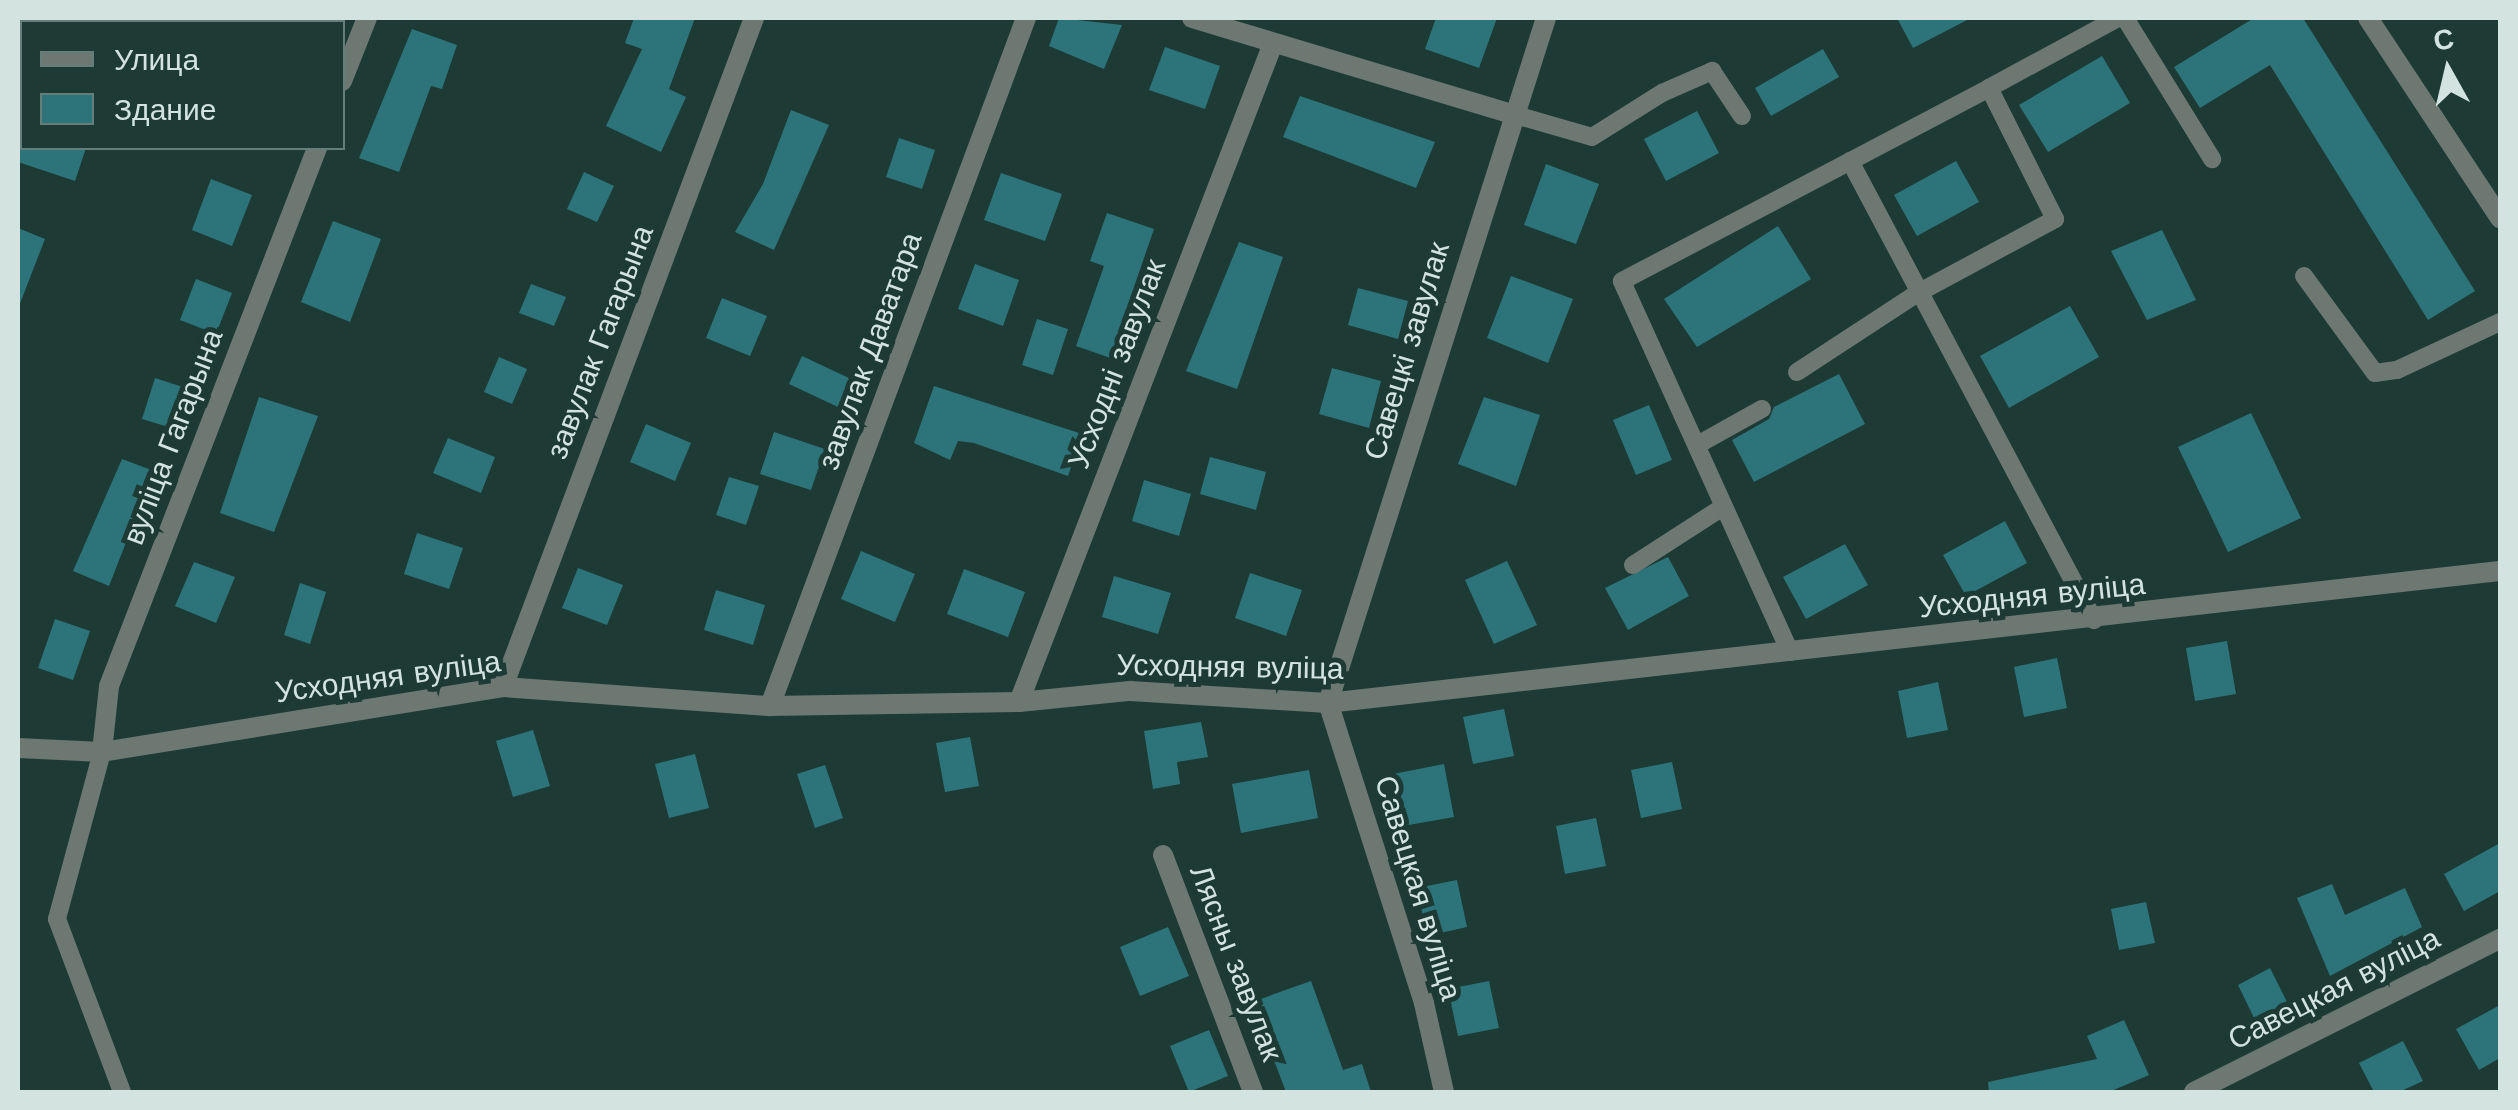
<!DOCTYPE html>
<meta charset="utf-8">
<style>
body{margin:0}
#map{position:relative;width:2518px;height:1110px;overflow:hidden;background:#1d3a35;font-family:"Work Sans",sans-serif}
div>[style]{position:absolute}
.building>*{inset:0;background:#2d747a}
.service>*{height:18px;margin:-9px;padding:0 9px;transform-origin:9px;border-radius:9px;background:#6d7872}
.minor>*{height:20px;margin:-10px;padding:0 10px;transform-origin:10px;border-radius:10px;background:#6d7872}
.tertiary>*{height:20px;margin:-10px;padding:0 10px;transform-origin:10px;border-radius:10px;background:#6d7872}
span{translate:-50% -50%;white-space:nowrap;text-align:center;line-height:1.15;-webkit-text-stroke:10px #1d3a35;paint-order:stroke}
.street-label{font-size:30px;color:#d2e3e0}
.frame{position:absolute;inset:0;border:20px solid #d2e3e0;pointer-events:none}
.legend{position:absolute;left:20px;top:20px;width:325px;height:130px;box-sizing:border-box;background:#1d3a35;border:2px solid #657e79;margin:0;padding:12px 18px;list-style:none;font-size:30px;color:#d2e3e0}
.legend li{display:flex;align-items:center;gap:20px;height:50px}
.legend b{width:50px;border:2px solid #657e79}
.north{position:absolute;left:2398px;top:20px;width:100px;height:100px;-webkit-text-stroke:8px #1d3a35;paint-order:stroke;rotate:352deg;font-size:28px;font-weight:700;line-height:40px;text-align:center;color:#d2e3e0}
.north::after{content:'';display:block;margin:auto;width:35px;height:45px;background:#d2e3e0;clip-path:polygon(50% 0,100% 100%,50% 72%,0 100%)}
</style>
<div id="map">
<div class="building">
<i style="clip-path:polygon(634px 18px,695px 18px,669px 89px,686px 97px,661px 152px,606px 126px,642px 49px,625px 43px)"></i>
<i style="clip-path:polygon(1059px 18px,1122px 25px,1104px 69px,1049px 46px)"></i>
<i style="clip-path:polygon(1436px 18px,1497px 18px,1479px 68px,1425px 49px)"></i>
<i style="clip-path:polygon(1897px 18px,1971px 18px,1913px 48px)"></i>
<i style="clip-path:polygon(2254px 18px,2303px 18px,2475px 291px,2428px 320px,2270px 65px,2200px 108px,2174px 67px)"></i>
<i style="clip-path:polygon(412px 29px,457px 45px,442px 89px,431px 86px,399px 172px,359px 158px)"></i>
<i style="clip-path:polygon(1165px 47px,1220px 66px,1205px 109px,1149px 90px)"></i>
<i style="clip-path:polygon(1823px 49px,1839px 77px,1771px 116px,1755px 88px)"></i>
<i style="clip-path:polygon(2102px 56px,2130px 103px,2048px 152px,2019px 105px)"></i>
<i style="clip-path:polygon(1300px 96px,1435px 142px,1416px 188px,1283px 137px)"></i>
<i style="clip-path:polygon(791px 110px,829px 125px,774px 250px,735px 232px,763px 184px)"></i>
<i style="clip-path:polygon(1697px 111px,1719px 153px,1666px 181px,1644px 139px)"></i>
<i style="clip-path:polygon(899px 138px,935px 150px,922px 189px,886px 177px)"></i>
<i style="clip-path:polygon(18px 148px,86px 148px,75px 181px,18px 162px)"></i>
<i style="clip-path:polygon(1956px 161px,1979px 202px,1917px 236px,1894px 195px)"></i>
<i style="clip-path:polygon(1546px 164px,1599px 184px,1576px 244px,1524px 225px)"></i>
<i style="clip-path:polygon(584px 172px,614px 186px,597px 222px,567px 209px)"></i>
<i style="clip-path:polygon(1001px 173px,1062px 194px,1045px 241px,984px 220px)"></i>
<i style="clip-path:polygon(211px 179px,252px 195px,232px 246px,192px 230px)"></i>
<i style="clip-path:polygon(1107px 213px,1154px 229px,1125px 313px,1140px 318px,1125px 363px,1076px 346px,1104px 266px,1090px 261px)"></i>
<i style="clip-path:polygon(333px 221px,381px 239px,350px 322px,301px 302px)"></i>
<i style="clip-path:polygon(1778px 226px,1811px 279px,1697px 347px,1664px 299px)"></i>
<i style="clip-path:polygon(18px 228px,45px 239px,19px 306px,18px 306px)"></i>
<i style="clip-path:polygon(2162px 230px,2196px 300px,2147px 320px,2111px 251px)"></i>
<i style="clip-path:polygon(1239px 242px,1283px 257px,1237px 389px,1186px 371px)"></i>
<i style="clip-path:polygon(975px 264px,1019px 280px,1003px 326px,958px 309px)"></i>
<i style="clip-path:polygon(1511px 276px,1573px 299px,1548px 363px,1487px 338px)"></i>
<i style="clip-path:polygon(196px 279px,232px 293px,216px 334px,180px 320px)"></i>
<i style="clip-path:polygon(531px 284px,566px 297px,554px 326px,519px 313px)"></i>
<i style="clip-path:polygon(1358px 288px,1408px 301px,1398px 339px,1348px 325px)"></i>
<i style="clip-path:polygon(722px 298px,767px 316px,750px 356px,706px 338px)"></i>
<i style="clip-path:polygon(2070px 306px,2099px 357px,2009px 408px,1980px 356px)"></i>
<i style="clip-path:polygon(1037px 319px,1068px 329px,1053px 375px,1022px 365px)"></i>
<i style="clip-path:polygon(802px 356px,851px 379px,838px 407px,789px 384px)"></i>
<i style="clip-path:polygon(499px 357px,527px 369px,512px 404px,484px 392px)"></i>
<i style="clip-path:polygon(1332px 368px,1381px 381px,1369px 428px,1319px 414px)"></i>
<i style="clip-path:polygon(1839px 374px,1865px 424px,1754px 482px,1732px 440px,1769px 419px,1774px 407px)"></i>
<i style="clip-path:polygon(155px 378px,189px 389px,175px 429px,142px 419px)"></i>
<i style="clip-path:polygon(934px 386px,1082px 434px,1068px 476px,974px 443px,958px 441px,950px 460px,914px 443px)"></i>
<i style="clip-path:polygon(259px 397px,318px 416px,274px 532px,220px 513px)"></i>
<i style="clip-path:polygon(1484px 397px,1540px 415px,1516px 486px,1458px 464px)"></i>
<i style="clip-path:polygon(1649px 405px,1672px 460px,1636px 475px,1613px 420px)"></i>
<i style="clip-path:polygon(2251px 413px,2301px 518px,2228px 552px,2178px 447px)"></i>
<i style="clip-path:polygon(646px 424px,691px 443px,675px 481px,630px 462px)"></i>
<i style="clip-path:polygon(774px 432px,825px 449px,811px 490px,760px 474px)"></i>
<i style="clip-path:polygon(448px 438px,495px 457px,481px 493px,433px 473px)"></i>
<i style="clip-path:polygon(1210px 457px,1266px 472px,1256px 510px,1200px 494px)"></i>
<i style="clip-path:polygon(122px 459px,154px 471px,109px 586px,73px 571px)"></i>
<i style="clip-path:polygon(729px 477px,759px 486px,746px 525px,716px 515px)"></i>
<i style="clip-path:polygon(1144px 480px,1191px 494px,1179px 536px,1132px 521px)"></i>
<i style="clip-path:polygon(2005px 521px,2027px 563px,1966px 596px,1943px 555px)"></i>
<i style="clip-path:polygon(417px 533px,463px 548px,449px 589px,404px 574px)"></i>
<i style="clip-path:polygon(1845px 544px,1868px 585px,1806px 619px,1783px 577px)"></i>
<i style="clip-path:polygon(861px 551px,915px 574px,895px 622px,841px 599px)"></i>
<i style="clip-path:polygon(1668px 557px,1689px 596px,1628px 630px,1605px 588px)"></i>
<i style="clip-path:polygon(1507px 561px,1537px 625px,1494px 644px,1465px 580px)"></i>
<i style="clip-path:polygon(194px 562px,235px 577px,216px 623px,175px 606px)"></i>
<i style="clip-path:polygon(578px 568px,623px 585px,607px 625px,562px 608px)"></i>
<i style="clip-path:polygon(964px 569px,1025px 592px,1008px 637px,947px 614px)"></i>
<i style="clip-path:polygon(1250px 573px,1302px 590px,1286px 636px,1235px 618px)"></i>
<i style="clip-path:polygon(1114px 576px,1171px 593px,1158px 634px,1102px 617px)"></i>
<i style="clip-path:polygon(300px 583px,326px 592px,310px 644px,284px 635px)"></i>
<i style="clip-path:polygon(716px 590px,765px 605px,753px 645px,704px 630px)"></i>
<i style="clip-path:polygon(55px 619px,90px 631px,73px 680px,38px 668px)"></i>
<i style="clip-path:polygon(2227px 641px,2236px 694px,2195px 701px,2186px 648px)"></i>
<i style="clip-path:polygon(2057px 658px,2067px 708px,2024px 717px,2014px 667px)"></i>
<i style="clip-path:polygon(1938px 682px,1948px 730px,1907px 738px,1898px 691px)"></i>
<i style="clip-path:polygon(1504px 709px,1514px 756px,1473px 764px,1463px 717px)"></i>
<i style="clip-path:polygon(1201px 722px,1208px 757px,1177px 762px,1180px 784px,1153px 789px,1144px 731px)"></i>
<i style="clip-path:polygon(533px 730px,550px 786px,513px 797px,496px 741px)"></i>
<i style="clip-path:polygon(970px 737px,979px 786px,945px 792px,936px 743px)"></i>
<i style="clip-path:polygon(695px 754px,709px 808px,669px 818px,655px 764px)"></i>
<i style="clip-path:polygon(1672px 762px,1682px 809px,1641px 818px,1631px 770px)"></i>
<i style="clip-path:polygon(1444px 764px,1454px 817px,1403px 826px,1393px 774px)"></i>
<i style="clip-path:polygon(825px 765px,843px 818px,815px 828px,797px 774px)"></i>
<i style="clip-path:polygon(1309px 770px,1318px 818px,1241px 833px,1232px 784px)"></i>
<i style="clip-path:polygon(1596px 818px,1606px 866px,1565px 874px,1556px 826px)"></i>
<i style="clip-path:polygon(2500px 843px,2500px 891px,2464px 911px,2444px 874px)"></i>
<i style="clip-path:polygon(1457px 880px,1467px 927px,1427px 936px,1417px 888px)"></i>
<i style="clip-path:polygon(2332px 884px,2345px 915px,2405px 888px,2422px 927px,2330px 976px,2297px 898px)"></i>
<i style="clip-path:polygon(2146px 902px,2155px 943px,2119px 950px,2111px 909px)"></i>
<i style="clip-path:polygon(1168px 927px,1189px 976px,1140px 996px,1120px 947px)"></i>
<i style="clip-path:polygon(2270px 968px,2289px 1006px,2256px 1022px,2238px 985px)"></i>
<i style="clip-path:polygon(1311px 981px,1343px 1070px,1362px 1064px,1371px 1092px,1286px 1092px,1252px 1002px)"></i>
<i style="clip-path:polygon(1489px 981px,1499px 1028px,1458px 1036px,1448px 989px)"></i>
<i style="clip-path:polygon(2500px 1005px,2500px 1058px,2479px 1070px,2456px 1029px)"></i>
<i style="clip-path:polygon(2124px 1020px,2149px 1075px,2109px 1092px,1989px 1092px,1988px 1082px,2097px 1059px,2087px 1036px)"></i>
<i style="clip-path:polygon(1209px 1030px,1228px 1076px,1189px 1092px,1170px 1046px)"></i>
<i style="clip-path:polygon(2403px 1041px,2423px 1081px,2399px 1092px,2374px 1092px,2359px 1063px)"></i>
</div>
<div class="service">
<i style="left:2125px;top:18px;width:166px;rotate:58.3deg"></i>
<i style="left:1512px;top:114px;width:83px;rotate:16deg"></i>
<i style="left:1592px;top:137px;width:83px;rotate:-32.2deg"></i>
<i style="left:1662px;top:93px;width:55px;rotate:-23.7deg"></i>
<i style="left:1712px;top:71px;width:54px;rotate:56.3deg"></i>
<i style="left:1850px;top:161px;width:520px;rotate:62.01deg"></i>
<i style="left:2304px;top:276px;width:120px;rotate:53.8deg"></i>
<i style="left:2375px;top:373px;width:22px;rotate:-8deg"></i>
<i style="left:2397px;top:370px;width:114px;rotate:-25deg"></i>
<i style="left:1797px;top:372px;width:142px;rotate:-33.2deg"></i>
<i style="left:1916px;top:294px;width:158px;rotate:-28.3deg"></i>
<i style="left:2055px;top:219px;width:147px;rotate:-116.7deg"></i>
<i style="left:1989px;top:88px;width:147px;rotate:-28.5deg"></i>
<i style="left:1699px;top:444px;width:72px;rotate:-29.1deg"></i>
<i style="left:1633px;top:565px;width:107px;rotate:-32.8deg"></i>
<i style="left:1790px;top:652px;width:407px;rotate:-114.4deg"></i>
<i style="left:1622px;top:281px;width:415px;rotate:-27.7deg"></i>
<i style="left:102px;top:752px;width:173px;rotate:105.1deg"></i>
<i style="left:57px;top:919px;width:185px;rotate:69.4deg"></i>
</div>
<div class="minor">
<i style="left:1192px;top:18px;width:334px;rotate:16.7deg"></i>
<i style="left:2368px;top:18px;width:240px;rotate:56.6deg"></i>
<i style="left:18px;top:33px;width:16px;rotate:-68deg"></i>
<i style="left:342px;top:81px;width:68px;rotate:-68.4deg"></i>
<i style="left:503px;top:687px;width:715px;rotate:-69.43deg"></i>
<i style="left:1019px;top:702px;width:703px;rotate:-68.91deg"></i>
<i style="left:770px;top:706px;width:734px;rotate:-69.59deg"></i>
<i style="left:18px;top:748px;width:84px;rotate:2.7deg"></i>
<i style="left:102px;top:752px;width:406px;rotate:-9.2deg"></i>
<i style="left:503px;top:687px;width:268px;rotate:4.1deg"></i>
<i style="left:770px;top:706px;width:249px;rotate:-0.9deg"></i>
<i style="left:1019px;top:702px;width:112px;rotate:-5.7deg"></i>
<i style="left:1130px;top:691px;width:198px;rotate:3.5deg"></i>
<i style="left:1328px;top:703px;width:1179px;rotate:-6.43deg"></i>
<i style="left:102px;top:752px;width:66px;rotate:-83.9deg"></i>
<i style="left:109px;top:686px;width:577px;rotate:-68.86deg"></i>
<i style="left:1163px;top:855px;width:254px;rotate:69.2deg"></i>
<i style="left:1444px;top:1092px;width:91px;rotate:-102.7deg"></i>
<i style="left:1424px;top:1003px;width:315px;rotate:-107.7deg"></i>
<i style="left:1328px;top:703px;width:719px;rotate:-72.35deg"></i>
</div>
<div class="tertiary">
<i style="left:2194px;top:1092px;width:342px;rotate:-26.6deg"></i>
</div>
<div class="street-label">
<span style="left:600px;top:342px;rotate:-69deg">завулак Гагарына</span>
<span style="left:870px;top:351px;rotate:-70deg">завулак Даватара</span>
<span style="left:1407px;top:351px;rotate:-73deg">Савецкі завулак</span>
<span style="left:1117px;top:364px;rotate:-69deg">Усходні завулак</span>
<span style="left:173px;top:437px;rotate:-69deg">вуліца Гагарына</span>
<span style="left:2032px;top:596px;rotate:-6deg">Усходняя вуліца</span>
<span style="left:1230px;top:667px;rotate:1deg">Усходняя вуліца</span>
<span style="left:388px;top:677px;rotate:-8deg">Усходняя вуліца</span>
<span style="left:1418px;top:888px;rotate:73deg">Савецкая вуліца</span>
<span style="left:1236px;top:963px;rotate:69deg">Лясны завулак</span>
<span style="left:2334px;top:989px;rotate:-27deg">Савецкая вуліца</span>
</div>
<div class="frame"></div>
<ul class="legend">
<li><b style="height:12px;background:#6d7872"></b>Улица</li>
<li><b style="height:28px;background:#2d747a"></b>Здание</li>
</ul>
<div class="north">С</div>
</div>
